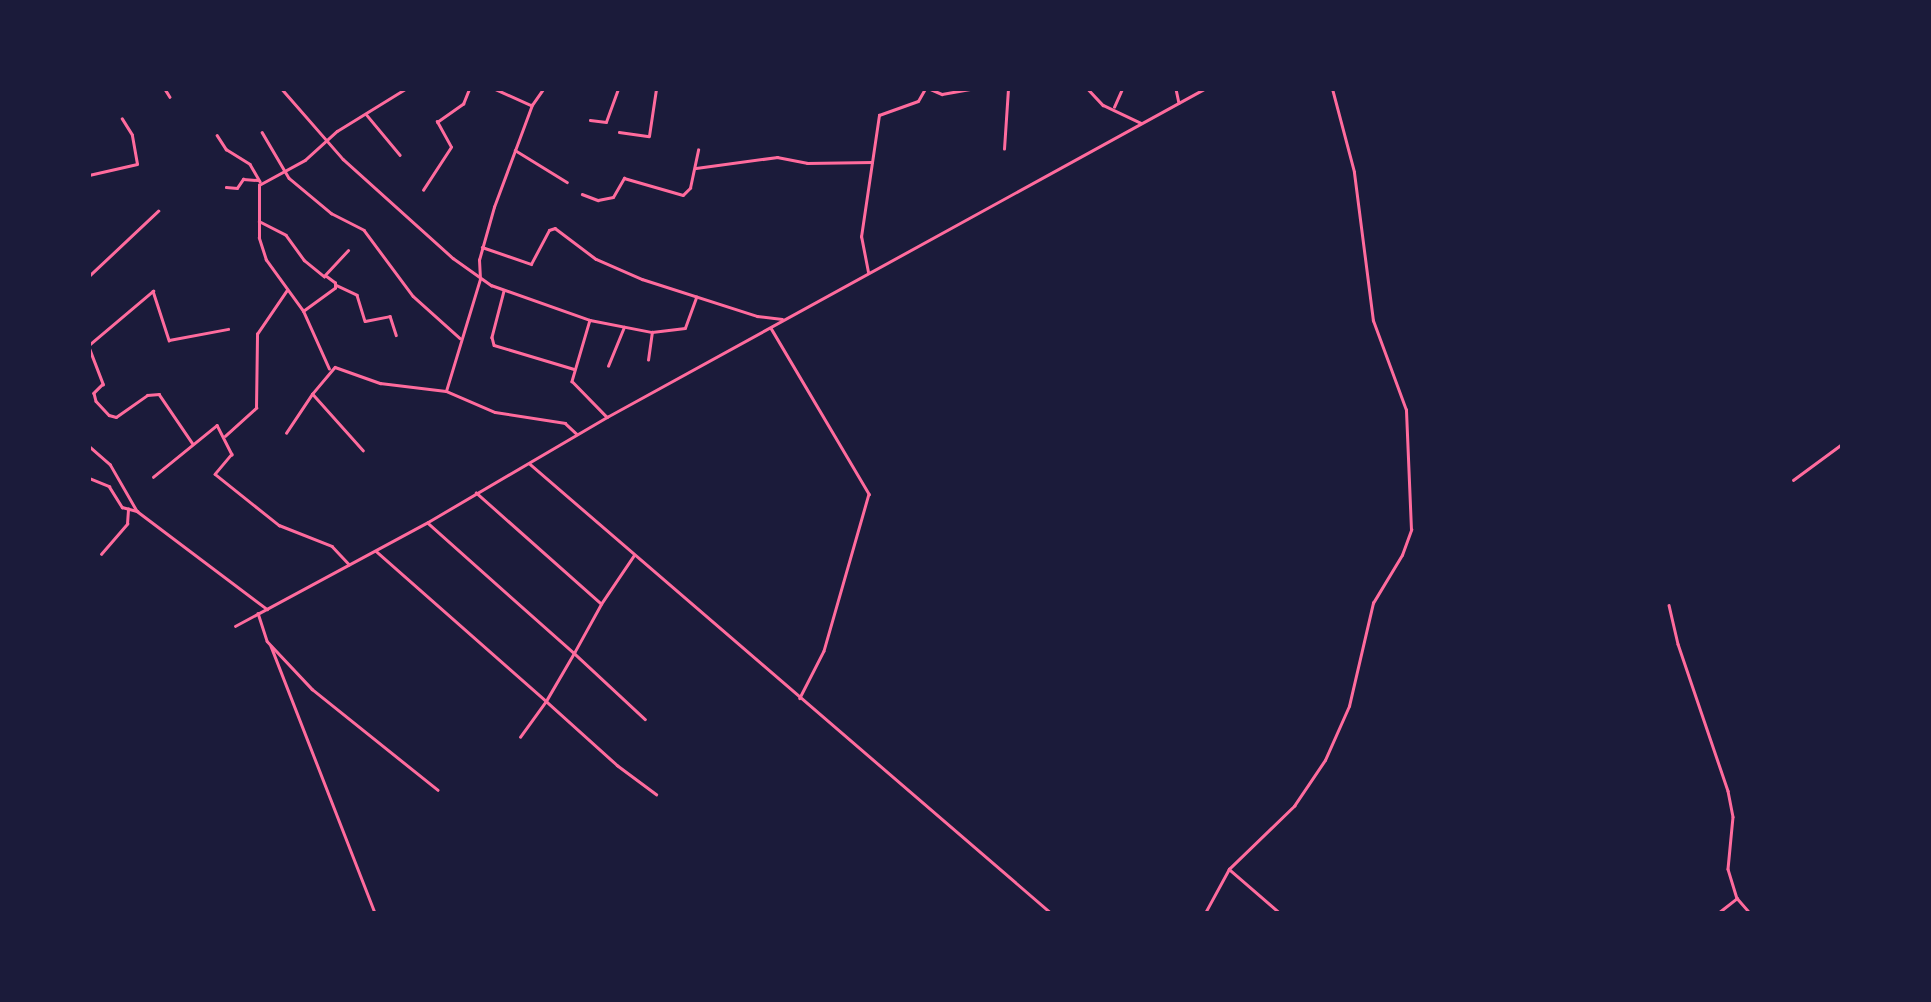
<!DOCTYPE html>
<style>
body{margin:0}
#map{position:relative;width:1931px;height:1002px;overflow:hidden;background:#1b1b3a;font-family:Rubik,sans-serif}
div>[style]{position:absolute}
.minor>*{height:2.5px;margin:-1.25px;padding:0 1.25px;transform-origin:1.25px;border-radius:1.25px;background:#ff6b9d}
span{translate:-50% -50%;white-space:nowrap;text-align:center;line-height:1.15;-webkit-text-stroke:7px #1b1b3a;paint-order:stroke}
.frame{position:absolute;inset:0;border:91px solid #1b1b3a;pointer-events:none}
</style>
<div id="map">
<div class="minor">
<i style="left:165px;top:89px;width:9px;rotate:58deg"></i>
<i style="left:282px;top:89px;width:93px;rotate:48.9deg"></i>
<i style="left:343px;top:159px;width:148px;rotate:42deg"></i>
<i style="left:453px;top:258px;width:47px;rotate:35.4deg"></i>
<i style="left:491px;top:285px;width:105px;rotate:19.5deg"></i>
<i style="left:590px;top:320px;width:63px;rotate:11deg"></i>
<i style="left:652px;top:332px;width:33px;rotate:-7deg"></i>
<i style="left:685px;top:328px;width:33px;rotate:-70deg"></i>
<i style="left:495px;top:89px;width:39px;rotate:24deg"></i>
<i style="left:599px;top:89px;width:77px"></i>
<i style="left:930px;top:89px;width:13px;rotate:23deg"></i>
<i style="left:942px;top:94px;width:28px;rotate:-10deg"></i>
<i style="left:1088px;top:89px;width:22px;rotate:47deg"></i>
<i style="left:1103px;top:105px;width:42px;rotate:25.3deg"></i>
<i style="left:1176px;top:89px;width:14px;rotate:78deg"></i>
<i style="left:1114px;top:107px;width:20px;rotate:-66deg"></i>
<i style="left:366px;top:114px;width:53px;rotate:50.3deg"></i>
<i style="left:590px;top:120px;width:16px;rotate:7deg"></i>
<i style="left:606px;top:122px;width:33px;rotate:-70deg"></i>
<i style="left:262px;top:132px;width:53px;rotate:59.6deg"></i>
<i style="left:289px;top:178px;width:55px;rotate:39.8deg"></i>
<i style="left:331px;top:213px;width:37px;rotate:27deg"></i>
<i style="left:364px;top:230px;width:82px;rotate:53.4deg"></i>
<i style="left:413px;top:296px;width:63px;rotate:41.8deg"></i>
<i style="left:619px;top:132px;width:30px;rotate:8deg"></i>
<i style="left:649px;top:136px;width:48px;rotate:-81.5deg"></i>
<i style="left:217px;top:135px;width:17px;rotate:57deg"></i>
<i style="left:226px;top:149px;width:28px;rotate:32deg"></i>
<i style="left:250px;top:164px;width:20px;rotate:60deg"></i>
<i style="left:1004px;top:149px;width:60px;rotate:-86.2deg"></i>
<i style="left:515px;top:150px;width:61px;rotate:31.6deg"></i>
<i style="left:696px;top:168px;width:82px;rotate:-7.7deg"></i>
<i style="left:777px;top:157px;width:31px;rotate:11deg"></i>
<i style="left:807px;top:163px;width:65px;rotate:-0.9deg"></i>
<i style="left:89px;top:175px;width:49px;rotate:-12.9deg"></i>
<i style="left:137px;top:164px;width:29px;rotate:-100deg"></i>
<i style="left:132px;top:135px;width:19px;rotate:-122deg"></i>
<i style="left:226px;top:187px;width:11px;rotate:5deg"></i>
<i style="left:237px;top:188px;width:11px;rotate:-56deg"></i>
<i style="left:243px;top:179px;width:15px;rotate:4deg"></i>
<i style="left:423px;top:190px;width:51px;rotate:-56.9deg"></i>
<i style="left:451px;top:147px;width:29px;rotate:-119deg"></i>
<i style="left:437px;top:122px;width:32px;rotate:-35deg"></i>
<i style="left:463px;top:104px;width:16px;rotate:-68deg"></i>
<i style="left:582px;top:194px;width:17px;rotate:21deg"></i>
<i style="left:598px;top:200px;width:15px;rotate:-11deg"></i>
<i style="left:613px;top:197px;width:22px;rotate:-60deg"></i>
<i style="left:624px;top:178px;width:61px;rotate:16.1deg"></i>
<i style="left:683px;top:195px;width:10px;rotate:-45deg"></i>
<i style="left:690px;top:188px;width:39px;rotate:-78deg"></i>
<i style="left:259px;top:221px;width:30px;rotate:27deg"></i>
<i style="left:286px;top:235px;width:31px;rotate:54deg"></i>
<i style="left:304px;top:260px;width:26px;rotate:39deg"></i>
<i style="left:324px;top:276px;width:35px;rotate:-47deg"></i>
<i style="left:482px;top:247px;width:52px;rotate:19.1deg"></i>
<i style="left:531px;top:264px;width:38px;rotate:-62deg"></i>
<i style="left:549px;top:230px;width:6px;rotate:-18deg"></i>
<i style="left:555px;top:228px;width:51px;rotate:37.1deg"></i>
<i style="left:596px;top:259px;width:50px;rotate:23.5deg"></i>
<i style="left:642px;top:279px;width:121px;rotate:17.8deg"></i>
<i style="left:757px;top:316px;width:25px;rotate:7deg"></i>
<i style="left:868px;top:272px;width:36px;rotate:-101deg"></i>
<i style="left:861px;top:237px;width:123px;rotate:-81.6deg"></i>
<i style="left:879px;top:115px;width:41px;rotate:-19.7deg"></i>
<i style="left:918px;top:101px;width:14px;rotate:-60deg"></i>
<i style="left:89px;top:276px;width:95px;rotate:-43.3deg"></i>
<i style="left:336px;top:285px;width:23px;rotate:25deg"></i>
<i style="left:357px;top:295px;width:27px;rotate:73deg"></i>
<i style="left:365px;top:321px;width:25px;rotate:-11deg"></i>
<i style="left:390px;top:316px;width:20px;rotate:72deg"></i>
<i style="left:504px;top:291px;width:48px;rotate:104.6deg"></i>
<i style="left:492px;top:337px;width:8px;rotate:76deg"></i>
<i style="left:494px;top:345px;width:84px;rotate:16.7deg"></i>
<i style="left:303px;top:311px;width:39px;rotate:-36deg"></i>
<i style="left:335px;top:288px;width:5px;rotate:-90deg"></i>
<i style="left:335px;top:283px;width:10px;rotate:-143deg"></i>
<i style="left:590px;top:320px;width:64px;rotate:106.4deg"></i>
<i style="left:572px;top:381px;width:50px;rotate:45.8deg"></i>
<i style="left:607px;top:417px;width:681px;rotate:-28.78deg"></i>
<i style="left:771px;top:328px;width:193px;rotate:59.4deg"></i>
<i style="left:869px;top:494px;width:163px;rotate:106deg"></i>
<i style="left:824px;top:651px;width:53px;rotate:117.1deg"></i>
<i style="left:89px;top:345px;width:84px;rotate:-40.2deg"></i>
<i style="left:153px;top:291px;width:52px;rotate:71.9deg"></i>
<i style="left:169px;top:340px;width:60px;rotate:-10.6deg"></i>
<i style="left:89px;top:347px;width:40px;rotate:69deg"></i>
<i style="left:103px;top:384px;width:13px;rotate:135deg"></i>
<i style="left:94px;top:393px;width:8px;rotate:76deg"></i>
<i style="left:96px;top:401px;width:19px;rotate:47deg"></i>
<i style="left:109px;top:415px;width:7px;rotate:16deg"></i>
<i style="left:116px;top:417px;width:38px;rotate:-35deg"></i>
<i style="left:147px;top:395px;width:12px;rotate:-5deg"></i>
<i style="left:159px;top:394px;width:60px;rotate:55.8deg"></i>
<i style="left:648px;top:360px;width:28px;rotate:-82deg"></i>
<i style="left:608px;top:366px;width:42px;rotate:-67.7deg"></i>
<i style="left:329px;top:369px;width:64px;rotate:-114.1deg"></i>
<i style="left:303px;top:311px;width:63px;rotate:-126deg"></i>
<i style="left:266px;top:260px;width:23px;rotate:-108deg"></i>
<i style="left:259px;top:238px;width:53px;rotate:-90deg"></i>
<i style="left:259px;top:185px;width:52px;rotate:-28.5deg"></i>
<i style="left:305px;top:160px;width:43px;rotate:-42.2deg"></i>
<i style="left:337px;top:131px;width:80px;rotate:-31.7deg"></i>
<i style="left:446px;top:391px;width:117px;rotate:-73.1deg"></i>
<i style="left:480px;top:279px;width:19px;rotate:-93deg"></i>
<i style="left:479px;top:260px;width:55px;rotate:-74.2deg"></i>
<i style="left:494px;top:207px;width:109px;rotate:-69.6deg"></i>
<i style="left:532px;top:105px;width:19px;rotate:-55deg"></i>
<i style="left:286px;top:433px;width:47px;rotate:-56.3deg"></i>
<i style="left:225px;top:436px;width:42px;rotate:-42.1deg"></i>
<i style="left:256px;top:408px;width:74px;rotate:-89.2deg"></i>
<i style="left:257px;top:334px;width:53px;rotate:-55.7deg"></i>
<i style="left:89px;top:446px;width:28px;rotate:41deg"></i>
<i style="left:110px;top:464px;width:54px;rotate:60.1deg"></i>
<i style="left:137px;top:511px;width:163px;rotate:37deg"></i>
<i style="left:363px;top:451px;width:76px;rotate:-131.8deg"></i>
<i style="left:312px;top:394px;width:35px;rotate:-50deg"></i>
<i style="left:335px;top:367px;width:48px;rotate:19.6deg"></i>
<i style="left:380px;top:383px;width:66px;rotate:6.9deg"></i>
<i style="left:446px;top:391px;width:53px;rotate:23.2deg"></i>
<i style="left:495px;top:412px;width:71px;rotate:8.9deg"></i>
<i style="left:565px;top:423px;width:16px;rotate:43deg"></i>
<i style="left:530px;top:464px;width:688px;rotate:40.75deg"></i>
<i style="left:153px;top:477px;width:82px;rotate:-39.1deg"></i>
<i style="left:217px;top:425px;width:33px;rotate:63deg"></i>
<i style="left:232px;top:454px;width:26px;rotate:130deg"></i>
<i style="left:215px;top:474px;width:82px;rotate:38.6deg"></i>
<i style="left:279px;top:525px;width:57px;rotate:21.6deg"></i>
<i style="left:332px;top:546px;width:25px;rotate:47deg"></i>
<i style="left:89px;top:478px;width:22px;rotate:22deg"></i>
<i style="left:109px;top:486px;width:25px;rotate:58deg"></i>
<i style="left:122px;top:507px;width:16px;rotate:15deg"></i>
<i style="left:1793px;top:480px;width:61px;rotate:-36.3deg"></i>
<i style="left:428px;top:523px;width:195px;rotate:41.7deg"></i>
<i style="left:574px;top:653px;width:56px;rotate:-61.1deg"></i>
<i style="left:601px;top:604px;width:167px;rotate:-138.4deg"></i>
<i style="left:376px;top:551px;width:227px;rotate:41.4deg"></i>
<i style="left:546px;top:701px;width:56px;rotate:-59.7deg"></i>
<i style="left:574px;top:653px;width:97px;rotate:42.9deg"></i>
<i style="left:101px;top:554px;width:40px;rotate:-49deg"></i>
<i style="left:127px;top:524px;width:15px;rotate:-86deg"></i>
<i style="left:601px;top:604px;width:59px;rotate:-56deg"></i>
<i style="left:1669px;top:605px;width:40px;rotate:77deg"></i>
<i style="left:1678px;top:644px;width:155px;rotate:71.2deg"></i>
<i style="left:1728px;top:791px;width:26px;rotate:79deg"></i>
<i style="left:1733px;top:817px;width:52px;rotate:95.5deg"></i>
<i style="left:1728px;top:869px;width:30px;rotate:73deg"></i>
<i style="left:258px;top:613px;width:29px;rotate:72deg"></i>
<i style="left:267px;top:641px;width:66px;rotate:46.8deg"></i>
<i style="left:312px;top:689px;width:161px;rotate:38.7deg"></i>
<i style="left:235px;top:626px;width:219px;rotate:-28.3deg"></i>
<i style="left:428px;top:522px;width:208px;rotate:-30.4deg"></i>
<i style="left:271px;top:646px;width:287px;rotate:68.7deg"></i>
<i style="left:520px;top:737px;width:44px;rotate:-54.2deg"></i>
<i style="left:546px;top:701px;width:96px;rotate:42deg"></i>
<i style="left:617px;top:765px;width:49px;rotate:36.6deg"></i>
<i style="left:1229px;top:869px;width:67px;rotate:40.8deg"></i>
<i style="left:1205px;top:913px;width:50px;rotate:-61.4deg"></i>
<i style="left:1229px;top:869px;width:91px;rotate:-44.1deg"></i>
<i style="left:1294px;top:806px;width:55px;rotate:-56deg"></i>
<i style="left:1325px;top:760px;width:59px;rotate:-66deg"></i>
<i style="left:1349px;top:706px;width:106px;rotate:-76.9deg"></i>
<i style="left:1373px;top:603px;width:56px;rotate:-58.9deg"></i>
<i style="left:1402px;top:555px;width:27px;rotate:-70deg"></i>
<i style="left:1411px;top:530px;width:120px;rotate:-92.4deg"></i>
<i style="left:1406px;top:410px;width:95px;rotate:-110.3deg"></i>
<i style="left:1373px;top:321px;width:150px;rotate:-97.3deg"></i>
<i style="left:1354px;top:172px;width:86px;rotate:-104.8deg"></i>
<i style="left:1718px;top:913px;width:24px;rotate:-38deg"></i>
<i style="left:1737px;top:898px;width:20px;rotate:49deg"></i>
</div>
<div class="frame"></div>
</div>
